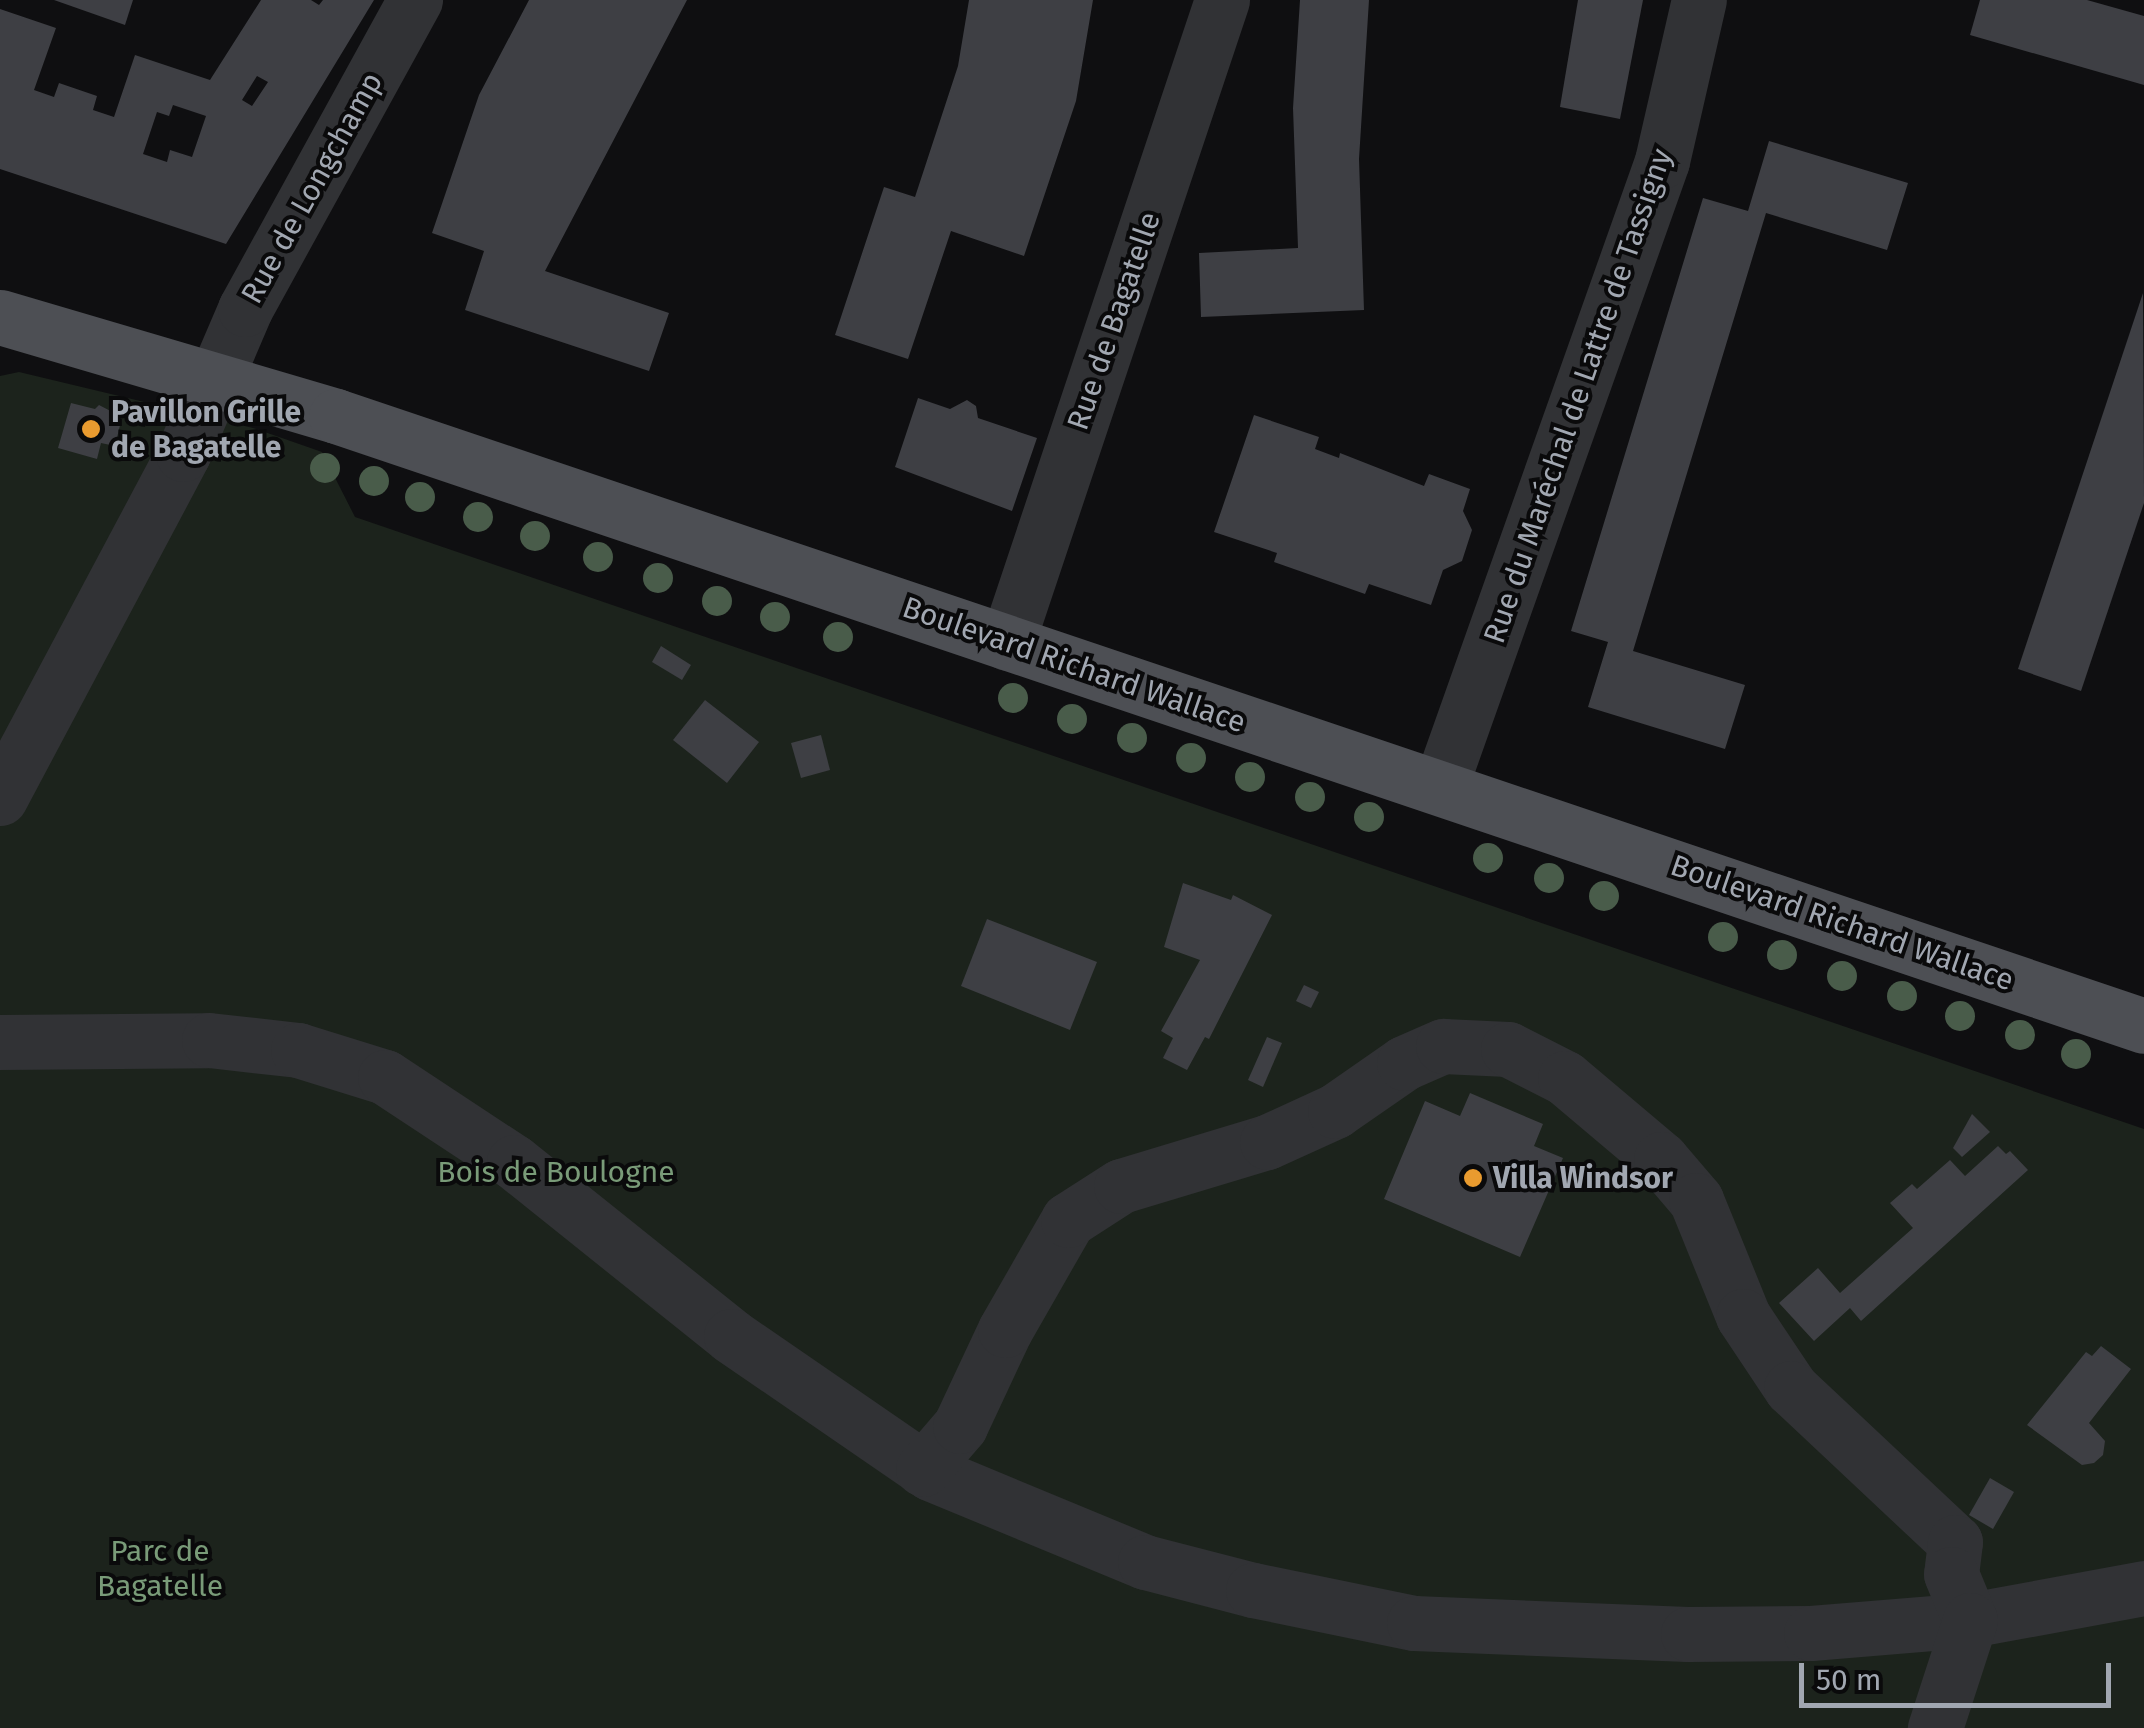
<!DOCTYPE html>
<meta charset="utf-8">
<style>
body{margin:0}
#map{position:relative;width:2144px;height:1728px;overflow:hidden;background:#0f0f11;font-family:"Fira Sans",sans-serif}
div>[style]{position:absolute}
.green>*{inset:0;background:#1c231c}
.building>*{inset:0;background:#3e3f44}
.minor>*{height:55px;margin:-27.5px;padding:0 27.5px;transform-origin:27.5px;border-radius:27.5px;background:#313235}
.major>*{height:55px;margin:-27.5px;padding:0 27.5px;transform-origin:27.5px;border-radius:27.5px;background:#4d4f54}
.trees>*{width:30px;height:30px;margin:-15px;border-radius:50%;background:#495c4a}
.dots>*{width:28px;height:28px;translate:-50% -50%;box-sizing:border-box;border:5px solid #0a0a0b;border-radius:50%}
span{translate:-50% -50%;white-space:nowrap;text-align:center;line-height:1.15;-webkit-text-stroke:8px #0a0a0b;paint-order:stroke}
.street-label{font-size:30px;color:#a1a7b1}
.poi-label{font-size:30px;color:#a1a7b1;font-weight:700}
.left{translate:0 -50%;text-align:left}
.park-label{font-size:30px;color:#799b78}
.scale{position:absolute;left:1799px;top:1663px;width:312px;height:45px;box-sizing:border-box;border:5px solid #a1a7b1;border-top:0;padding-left:12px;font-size:30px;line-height:35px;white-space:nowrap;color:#a1a7b1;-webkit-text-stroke:8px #0a0a0b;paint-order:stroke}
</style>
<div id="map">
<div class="green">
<i style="clip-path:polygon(19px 372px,253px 428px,322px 452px,355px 517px,2144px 1129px,2144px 1728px,0 1728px,0 376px)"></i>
</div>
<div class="building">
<i style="clip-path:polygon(54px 0,133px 0,125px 25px)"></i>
<i style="clip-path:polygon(evenodd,261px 0,311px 0,319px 5px,323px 0,374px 0,226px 244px,0 169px,0 9px,56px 28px,34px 90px,54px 97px,59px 83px,97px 96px,93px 110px,114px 117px,135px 55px,210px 80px,261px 0,257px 76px,268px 82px,252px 106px,242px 100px,257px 76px,261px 0,173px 105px,206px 116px,192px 157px,170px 150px,167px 162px,143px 154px,157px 112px,169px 116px,173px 105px)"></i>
<i style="clip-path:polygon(529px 0,687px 0,545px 271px,669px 313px,649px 371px,465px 310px,484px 251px,432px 233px,479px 95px)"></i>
<i style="clip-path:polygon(969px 0,1093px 0,1076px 101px,1024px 256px,951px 231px,908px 359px,835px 335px,884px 187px,915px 197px,958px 66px)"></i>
<i style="clip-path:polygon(1300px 0,1369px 0,1359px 159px,1364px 310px,1201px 317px,1199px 253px,1298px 248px,1293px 108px)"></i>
<i style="clip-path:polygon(1578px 0,1643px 0,1620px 119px,1560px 107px)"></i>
<i style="clip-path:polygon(1980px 0,2087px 0,2144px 16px,2144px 85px,1970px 35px)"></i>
<i style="clip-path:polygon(1769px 141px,1908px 183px,1887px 250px,1766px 213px,1633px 651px,1745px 685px,1725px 749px,1588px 707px,1608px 642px,1571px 631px,1703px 198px,1748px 211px)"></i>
<i style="clip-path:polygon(2143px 293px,2144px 503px,2081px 691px,2018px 669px)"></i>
<i style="clip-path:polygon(918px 398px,950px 409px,967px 400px,976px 406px,978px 418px,1037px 438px,1012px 511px,895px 467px)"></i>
<i style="clip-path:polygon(71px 403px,95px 409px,99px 405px,122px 417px,115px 446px,101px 443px,97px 459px,58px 448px)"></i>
<i style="clip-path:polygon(1254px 415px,1319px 437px,1315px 449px,1339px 458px,1340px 453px,1424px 486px,1429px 474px,1470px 489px,1463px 511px,1472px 530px,1462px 561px,1443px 570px,1431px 605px,1369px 584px,1365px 594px,1274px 562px,1277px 553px,1214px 532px)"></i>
<i style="clip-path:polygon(661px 646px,691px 665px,682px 680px,652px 662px)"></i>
<i style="clip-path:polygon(705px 700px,759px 742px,727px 783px,673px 740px)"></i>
<i style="clip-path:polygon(821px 735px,830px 770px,801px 778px,791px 743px)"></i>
<i style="clip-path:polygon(1183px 883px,1231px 900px,1233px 895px,1272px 915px,1209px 1039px,1205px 1037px,1187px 1070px,1163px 1058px,1173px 1038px,1161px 1031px,1200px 960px,1164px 947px)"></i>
<i style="clip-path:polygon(987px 919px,1097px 962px,1070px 1030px,961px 986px)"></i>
<i style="clip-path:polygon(1304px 985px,1319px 992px,1311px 1008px,1296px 1001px)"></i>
<i style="clip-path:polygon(1267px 1037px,1282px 1043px,1263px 1087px,1248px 1080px)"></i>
<i style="clip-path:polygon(1470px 1093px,1543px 1124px,1534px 1146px,1563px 1158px,1520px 1257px,1384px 1199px,1425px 1101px,1460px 1116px)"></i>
<i style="clip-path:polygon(1972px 1114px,1990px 1132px,1962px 1157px,1953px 1148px)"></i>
<i style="clip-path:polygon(1998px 1146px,2006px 1154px,2010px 1151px,2028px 1170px,1861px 1321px,1850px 1308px,1814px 1341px,1779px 1303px,1818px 1268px,1840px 1293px,1913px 1228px,1890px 1203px,1912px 1184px,1917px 1189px,1950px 1160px,1965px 1176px)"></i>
<i style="clip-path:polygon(2101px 1346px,2131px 1369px,2089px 1423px,2105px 1441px,2103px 1455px,2094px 1463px,2082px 1465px,2027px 1425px,2086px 1352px,2092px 1356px)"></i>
<i style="clip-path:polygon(1990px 1478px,2014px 1492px,1993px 1529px,1969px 1515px)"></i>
</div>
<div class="minor">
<i style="left:1007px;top:643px;width:678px;rotate:-71.51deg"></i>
<i style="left:1440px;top:787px;width:664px;rotate:-70.47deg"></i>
<i style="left:1662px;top:161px;width:165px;rotate:-77.1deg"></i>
<i style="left:0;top:798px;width:390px;rotate:-62deg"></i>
<i style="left:183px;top:454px;width:158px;rotate:-66.8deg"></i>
<i style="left:245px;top:309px;width:353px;rotate:-61.2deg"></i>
<i style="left:0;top:1042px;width:209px;rotate:-0.5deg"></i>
<i style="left:209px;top:1040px;width:90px;rotate:6.4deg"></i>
<i style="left:298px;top:1050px;width:91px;rotate:17.2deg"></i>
<i style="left:385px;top:1077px;width:154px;rotate:33.4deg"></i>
<i style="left:514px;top:1162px;width:278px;rotate:38.7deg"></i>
<i style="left:731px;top:1336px;width:242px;rotate:34.5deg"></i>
<i style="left:930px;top:1473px;width:233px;rotate:22.5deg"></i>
<i style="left:1145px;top:1562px;width:112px;rotate:14.5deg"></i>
<i style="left:1253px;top:1590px;width:164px;rotate:11.6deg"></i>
<i style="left:1414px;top:1623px;width:274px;rotate:2.3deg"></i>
<i style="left:1688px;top:1634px;width:123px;rotate:-0.5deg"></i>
<i style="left:1811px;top:1633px;width:160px;rotate:-4.7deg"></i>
<i style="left:1970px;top:1620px;width:177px;rotate:-10.4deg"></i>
<i style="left:923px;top:1469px;width:57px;rotate:-49.3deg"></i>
<i style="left:960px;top:1426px;width:106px;rotate:-64.9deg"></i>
<i style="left:1005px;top:1330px;width:127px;rotate:-60.2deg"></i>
<i style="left:1068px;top:1220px;width:63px;rotate:-32.7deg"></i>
<i style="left:1121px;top:1186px;width:152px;rotate:-16.8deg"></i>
<i style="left:1267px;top:1142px;width:75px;rotate:-24.5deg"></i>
<i style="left:1335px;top:1111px;width:84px;rotate:-34.8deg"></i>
<i style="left:1404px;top:1063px;width:43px;rotate:-23.6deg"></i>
<i style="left:1443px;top:1046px;width:65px;rotate:2.6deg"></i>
<i style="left:1508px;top:1049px;width:64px;rotate:27deg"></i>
<i style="left:1565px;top:1078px;width:126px;rotate:40.2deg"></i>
<i style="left:1661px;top:1159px;width:54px;rotate:49.5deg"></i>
<i style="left:1696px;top:1200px;width:125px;rotate:67.9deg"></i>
<i style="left:1743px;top:1316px;width:87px;rotate:56.3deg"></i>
<i style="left:1791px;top:1388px;width:225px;rotate:43.2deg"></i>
<i style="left:1955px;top:1542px;width:32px;rotate:97deg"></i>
<i style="left:1951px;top:1574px;width:50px;rotate:67.6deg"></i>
<i style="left:1970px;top:1620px;width:114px;rotate:108deg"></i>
</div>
<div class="major">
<i style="left:0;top:317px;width:350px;rotate:16.4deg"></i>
<i style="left:336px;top:416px;width:1908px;rotate:18.64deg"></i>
</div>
<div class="trees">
<i style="left:325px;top:468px"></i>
<i style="left:374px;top:481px"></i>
<i style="left:420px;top:497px"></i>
<i style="left:478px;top:517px"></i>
<i style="left:535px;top:536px"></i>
<i style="left:598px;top:557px"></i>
<i style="left:658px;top:578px"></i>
<i style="left:717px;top:601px"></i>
<i style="left:775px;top:617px"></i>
<i style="left:838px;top:637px"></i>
<i style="left:1013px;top:698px"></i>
<i style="left:1072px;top:719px"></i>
<i style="left:1132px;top:738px"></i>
<i style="left:1191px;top:758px"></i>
<i style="left:1250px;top:777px"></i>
<i style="left:1310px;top:797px"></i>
<i style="left:1369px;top:817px"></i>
<i style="left:1488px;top:858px"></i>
<i style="left:1549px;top:878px"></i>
<i style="left:1604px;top:896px"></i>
<i style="left:1723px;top:937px"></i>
<i style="left:1782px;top:955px"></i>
<i style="left:1842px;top:976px"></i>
<i style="left:1902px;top:996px"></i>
<i style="left:1960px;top:1016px"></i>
<i style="left:2020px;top:1035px"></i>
<i style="left:2076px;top:1054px"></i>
</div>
<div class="dots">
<i style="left:91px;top:429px;background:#e99b2f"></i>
<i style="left:1473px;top:1178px;background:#e99b2f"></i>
</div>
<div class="street-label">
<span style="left:312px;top:188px;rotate:-61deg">Rue de Longchamp</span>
<span style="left:1114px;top:321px;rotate:-71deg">Rue de Bagatelle</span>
<span style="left:1578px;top:396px;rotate:-71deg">Rue du Maréchal de Lattre de Tassigny</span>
<span style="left:1074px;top:665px;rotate:19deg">Boulevard Richard Wallace</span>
<span style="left:1842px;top:923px;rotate:19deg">Boulevard Richard Wallace</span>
</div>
<div class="poi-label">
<span class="left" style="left:111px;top:429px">Pavillon Grille<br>de Bagatelle</span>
<span class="left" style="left:1493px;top:1178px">Villa Windsor</span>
</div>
<div class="park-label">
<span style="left:556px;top:1172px">Bois de Boulogne</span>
<span style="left:160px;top:1568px">Parc de<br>Bagatelle</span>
</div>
<div class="scale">50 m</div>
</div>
